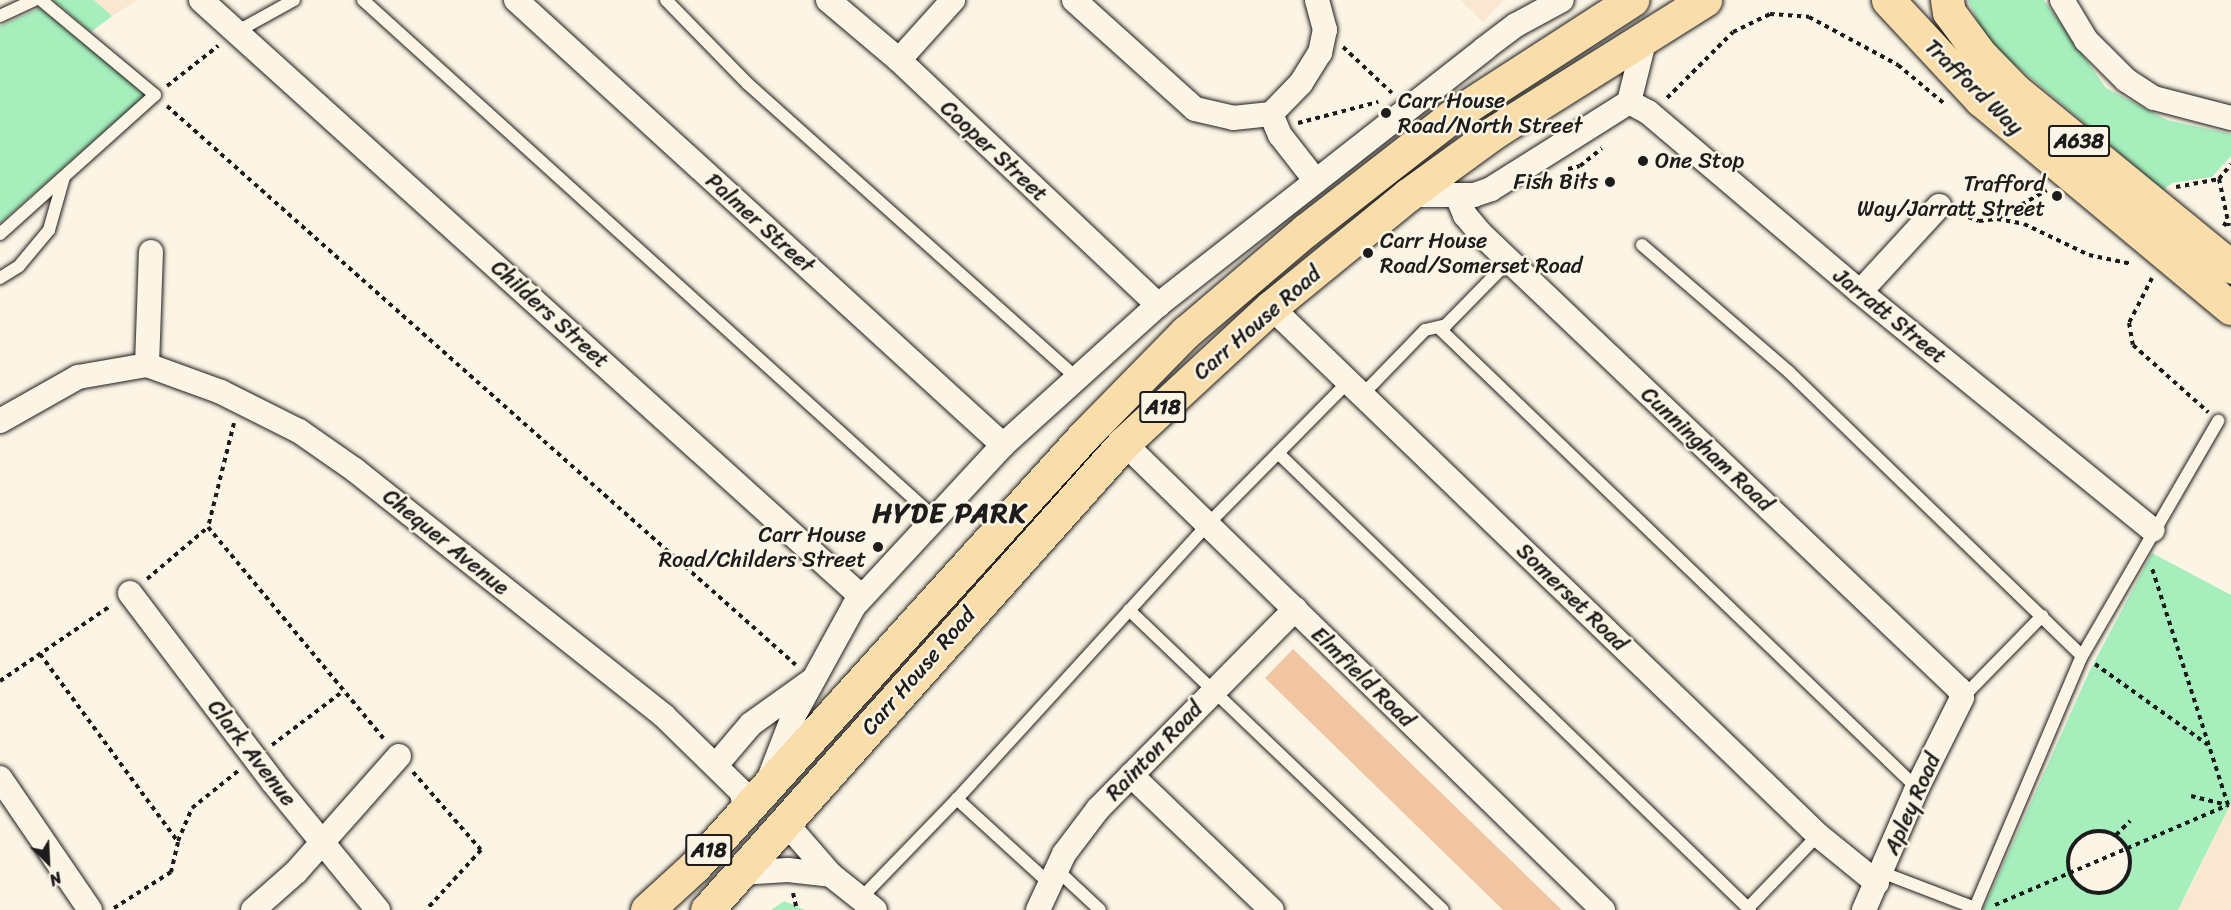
<!DOCTYPE html>
<style>
body{margin:0}
#map{position:relative;width:2231px;height:910px;overflow:hidden;background:#fcf5e5;font-family:Sriracha,sans-serif}
div>[style]{position:absolute}
.built>*{inset:0;background:#f9e7d1}
.green>*{inset:0;background:#a6efbc}
.building>*{inset:0;background:#f1c5a1}
.path>*{height:4px;margin-top:-2px;transform-origin:0;background:repeating-linear-gradient(90deg,#1c1c1c 0 4.5px,transparent 0 9px)}
.path>.ring{margin:-2px;padding:0;box-sizing:content-box;background:none;border:4px solid #1c1c1c;border-radius:50%}
.roads{filter:drop-shadow(0 0 2px #1c1c1c) drop-shadow(0 0 2px #1c1c1c)}
.lane>*{height:12px;margin:-6px;padding:0 6px;transform-origin:6px;border-radius:6px;background:#fcf5e5}
.street>*{height:24px;margin:-12px;padding:0 12px;transform-origin:12px;border-radius:12px;background:#fcf5e5}
.highway>*{height:33px;margin:-16.5px;padding:0 16.5px;transform-origin:16.5px;border-radius:16.5px;background:#f9ddab}
.dots>*{width:16px;height:16px;translate:-50% -50%;box-sizing:border-box;border:3px solid #fcf5e5;border-radius:50%}
span{translate:-50% -50%;white-space:nowrap;text-align:center;line-height:1.15;-webkit-text-stroke:5px #fcf5e5;paint-order:stroke}
.shield-label span{padding:2px 4px;background:#fcf5e5;border:2px solid;border-radius:4px;-webkit-text-stroke-width:0}
.shield-label{font-size:21px;color:#1c1c1c;font-weight:700}
.street-label{font-size:22px;color:#1c1c1c}
.poi-label{font-size:22px;color:#1c1c1c}
.left{translate:0 -50%;text-align:left}
.right{translate:-100% -50%;text-align:right}
.district-label{font-size:28px;color:#1c1c1c;font-weight:700;letter-spacing:1.5px}
.north{position:absolute;left:18px;top:832px;width:60px;height:60px;-webkit-text-stroke:4px #fcf5e5;paint-order:stroke;rotate:156deg;font-size:16px;font-weight:700;line-height:24px;text-align:center;color:#1c1c1c}
.north::after{content:'';display:block;margin:auto;width:21px;height:27px;background:#1c1c1c;clip-path:polygon(50% 0,100% 100%,50% 72%,0 100%)}
</style>
<div id="map">
<div class="built">
<i style="clip-path:polygon(94px 0,138px 0,112px 16px)"></i>
<i style="clip-path:polygon(1460px 0,1504px 0,1483px 22px)"></i>
<i style="clip-path:polygon(2231px 802px,2231px 910px,2178px 910px,2195px 878px)"></i>
</div>
<div class="green">
<i style="clip-path:polygon(53px 0,94px 0,112px 16px,91px 32px)"></i>
<i style="clip-path:polygon(1968px 0,2044px 0,2106px 88px,2167px 120px,2231px 134px,2231px 156px,2212px 177px,2172px 183px,2163px 190px,1986px 40px)"></i>
<i style="clip-path:polygon(40px 8px,146px 95px,0 223px,0 26px)"></i>
<i style="clip-path:polygon(evenodd,2152px 553px,2231px 595px,2231px 803px,2178px 910px,1983px 910px,2089px 672px,2152px 553px,2102px 831px,2116px 835px,2128px 848px,2130px 869px,2114px 889px,2092px 892px,2074px 880px,2068px 862px,2074px 844px,2082px 836px,2102px 831px)"></i>
<i style="clip-path:polygon(784px 901px,796px 906px,805px 910px,771px 910px)"></i>
</div>
<div class="building">
<i style="clip-path:polygon(1293px 649px,1562px 910px,1503px 910px,1265px 678px)"></i>
</div>
<div class="path">
<i style="left:1343px;top:47px;width:67px;rotate:43.2deg"></i>
<i style="left:167px;top:86px;width:65px;rotate:-38.1deg"></i>
<i style="left:1667px;top:98px;width:93px;rotate:-45deg"></i>
<i style="left:1733px;top:32px;width:41px;rotate:-25.9deg"></i>
<i style="left:1770px;top:14px;width:39px;rotate:4deg"></i>
<i style="left:1809px;top:17px;width:101px;rotate:28.3deg"></i>
<i style="left:1898px;top:65px;width:62px;rotate:39.8deg"></i>
<i style="left:167px;top:106px;width:841px;rotate:41.63deg"></i>
<i style="left:1298px;top:123px;width:83px;rotate:-14.7deg"></i>
<i style="left:1568px;top:169px;width:12px;rotate:-14deg"></i>
<i style="left:1580px;top:166px;width:28px;rotate:-39deg"></i>
<i style="left:2219px;top:179px;width:48px;rotate:78deg"></i>
<i style="left:2176px;top:187px;width:44px;rotate:-10.5deg"></i>
<i style="left:2219px;top:179px;width:19px;rotate:-51deg"></i>
<i style="left:1960px;top:214px;width:20px;rotate:20deg"></i>
<i style="left:1979px;top:221px;width:18px;rotate:-6deg"></i>
<i style="left:1997px;top:219px;width:27px;rotate:10deg"></i>
<i style="left:2024px;top:224px;width:72px;rotate:25.5deg"></i>
<i style="left:2089px;top:255px;width:44px;rotate:11.8deg"></i>
<i style="left:1998px;top:218px;width:56px;rotate:-29.7deg"></i>
<i style="left:2223px;top:223px;width:9px;rotate:32deg"></i>
<i style="left:2152px;top:278px;width:51px;rotate:117.1deg"></i>
<i style="left:2129px;top:323px;width:22px;rotate:80deg"></i>
<i style="left:2133px;top:345px;width:101px;rotate:41.8deg"></i>
<i style="left:234px;top:423px;width:107px;rotate:104deg"></i>
<i style="left:208px;top:527px;width:276px;rotate:50.3deg"></i>
<i style="left:147px;top:579px;width:80px;rotate:-40.4deg"></i>
<i style="left:40px;top:654px;width:233px;rotate:53.7deg"></i>
<i style="left:178px;top:842px;width:31px;rotate:103deg"></i>
<i style="left:171px;top:872px;width:71px;rotate:147.7deg"></i>
<i style="left:2095px;top:664px;width:139px;rotate:35.6deg"></i>
<i style="left:0;top:681px;width:135px;rotate:-34.2deg"></i>
<i style="left:272px;top:745px;width:88px;rotate:-37.1deg"></i>
<i style="left:413px;top:772px;width:103px;rotate:48.9deg"></i>
<i style="left:481px;top:850px;width:81px;rotate:132.5deg"></i>
<i style="left:2191px;top:796px;width:37px;rotate:14deg"></i>
<i class="ring" style="left:2068px;top:831px;width:58px;height:58px"></i>
<i style="left:2116px;top:835px;width:20px;rotate:-45deg"></i>
<i style="left:178px;top:841px;width:36px;rotate:-67deg"></i>
<i style="left:192px;top:808px;width:59px;rotate:-38.8deg"></i>
<i style="left:793px;top:893px;width:17px;rotate:77deg"></i>
<i style="left:1995px;top:905px;width:254px;rotate:-23.2deg"></i>
<i style="left:2228px;top:805px;width:249px;rotate:-107.8deg"></i>
</div>
<div class="roads">
<div class="lane">
<i style="left:363px;top:0;width:772px;rotate:42.16deg"></i>
<i style="left:666px;top:0;width:117px;rotate:45.7deg"></i>
<i style="left:748px;top:84px;width:441px;rotate:41.8deg"></i>
<i style="left:0;top:16px;width:38px;rotate:-25deg"></i>
<i style="left:238px;top:31px;width:64px;rotate:-29deg"></i>
<i style="left:0;top:234px;width:208px;rotate:-41.9deg"></i>
<i style="left:155px;top:95px;width:148px;rotate:-140.2deg"></i>
<i style="left:1642px;top:245px;width:194px;rotate:40.8deg"></i>
<i style="left:1789px;top:372px;width:408px;rotate:44.1deg"></i>
<i style="left:0;top:278px;width:22px;rotate:-32deg"></i>
<i style="left:19px;top:266px;width:47px;rotate:-50.2deg"></i>
<i style="left:49px;top:230px;width:55px;rotate:-74.2deg"></i>
<i style="left:1439px;top:328px;width:663px;rotate:43.9deg"></i>
<i style="left:1363px;top:394px;width:89px;rotate:-45.9deg"></i>
<i style="left:1425px;top:330px;width:22px;rotate:-13deg"></i>
<i style="left:1446px;top:325px;width:90px;rotate:-45.5deg"></i>
<i style="left:1278px;top:453px;width:657px;rotate:44.07deg"></i>
<i style="left:1129px;top:610px;width:434px;rotate:43.7deg"></i>
<i style="left:1962px;top:698px;width:115px;rotate:-45.7deg"></i>
<i style="left:1056px;top:869px;width:60px;rotate:43deg"></i>
<i style="left:1881px;top:872px;width:101px;rotate:21deg"></i>
<i style="left:1049px;top:883px;width:125px;rotate:-137.6deg"></i>
<i style="left:957px;top:799px;width:369px;rotate:-47.6deg"></i>
<i style="left:1206px;top:526px;width:204px;rotate:-45.4deg"></i>
<i style="left:861px;top:898px;width:138px;rotate:-45.9deg"></i>
<i style="left:1748px;top:908px;width:101px;rotate:-46.2deg"></i>
<i style="left:1974px;top:910px;width:276px;rotate:-67deg"></i>
<i style="left:2082px;top:656px;width:272px;rotate:-59.9deg"></i>
</div>
<div class="street">
<i style="left:201px;top:0;width:881px;rotate:42.1deg"></i>
<i style="left:855px;top:591px;width:10px;rotate:11deg"></i>
<i style="left:516px;top:0;width:660px;rotate:42.42deg"></i>
<i style="left:828px;top:0;width:93px;rotate:40.2deg"></i>
<i style="left:899px;top:60px;width:357px;rotate:43.4deg"></i>
<i style="left:1074px;top:0;width:163px;rotate:42deg"></i>
<i style="left:1195px;top:109px;width:39px;rotate:13deg"></i>
<i style="left:1233px;top:118px;width:38px;rotate:-6deg"></i>
<i style="left:2062px;top:0;width:47px;rotate:59deg"></i>
<i style="left:2086px;top:40px;width:57px;rotate:45deg"></i>
<i style="left:2126px;top:80px;width:33px;rotate:33deg"></i>
<i style="left:2154px;top:98px;width:80px;rotate:14.6deg"></i>
<i style="left:899px;top:60px;width:81px;rotate:-48deg"></i>
<i style="left:1629px;top:102px;width:21px;rotate:28deg"></i>
<i style="left:1648px;top:112px;width:278px;rotate:40.3deg"></i>
<i style="left:1860px;top:292px;width:377px;rotate:39.1deg"></i>
<i style="left:1271px;top:114px;width:43px;rotate:-45.9deg"></i>
<i style="left:1301px;top:83px;width:36px;rotate:-58deg"></i>
<i style="left:1320px;top:53px;width:24px;rotate:-78deg"></i>
<i style="left:1325px;top:30px;width:31px;rotate:-105deg"></i>
<i style="left:1271px;top:114px;width:23px;rotate:67deg"></i>
<i style="left:1280px;top:135px;width:57px;rotate:52.1deg"></i>
<i style="left:1408px;top:195px;width:66px"></i>
<i style="left:1474px;top:195px;width:18px;rotate:-19deg"></i>
<i style="left:1491px;top:189px;width:163px;rotate:-32.2deg"></i>
<i style="left:1629px;top:102px;width:70px;rotate:-76deg"></i>
<i style="left:1457px;top:196px;width:21px;rotate:67deg"></i>
<i style="left:1465px;top:215px;width:25px;rotate:50deg"></i>
<i style="left:1481px;top:234px;width:660px;rotate:43.59deg"></i>
<i style="left:1959px;top:689px;width:9px;rotate:72deg"></i>
<i style="left:1962px;top:698px;width:101px;rotate:116.6deg"></i>
<i style="left:1917px;top:788px;width:133px;rotate:113.5deg"></i>
<i style="left:1860px;top:292px;width:117px;rotate:-47.4deg"></i>
<i style="left:1271px;top:307px;width:760px;rotate:43.99deg"></i>
<i style="left:1818px;top:835px;width:76px;rotate:39.1deg"></i>
<i style="left:147px;top:365px;width:113px;rotate:-88deg"></i>
<i style="left:0;top:421px;width:90px;rotate:-29.4deg"></i>
<i style="left:78px;top:377px;width:70px;rotate:-9.9deg"></i>
<i style="left:147px;top:365px;width:79px;rotate:20deg"></i>
<i style="left:221px;top:392px;width:87px;rotate:26.6deg"></i>
<i style="left:299px;top:431px;width:68px;rotate:34.9deg"></i>
<i style="left:355px;top:470px;width:395px;rotate:38.5deg"></i>
<i style="left:664px;top:716px;width:109px;rotate:44.3deg"></i>
<i style="left:742px;top:792px;width:19px;rotate:81deg"></i>
<i style="left:1124px;top:443px;width:669px;rotate:44.27deg"></i>
<i style="left:130px;top:593px;width:236px;rotate:52.9deg"></i>
<i style="left:272px;top:781px;width:167px;rotate:50.6deg"></i>
<i style="left:717px;top:764px;width:52px;rotate:-49.6deg"></i>
<i style="left:751px;top:724px;width:74px;rotate:-35.6deg"></i>
<i style="left:1131px;top:775px;width:195px;rotate:43.8deg"></i>
<i style="left:0;top:778px;width:160px;rotate:55.7deg"></i>
<i style="left:768px;top:781px;width:69px;rotate:-68.7deg"></i>
<i style="left:793px;top:717px;width:127px;rotate:-61.2deg"></i>
<i style="left:854px;top:606px;width:219px;rotate:-47.2deg"></i>
<i style="left:1003px;top:445px;width:209px;rotate:-42.1deg"></i>
<i style="left:1158px;top:305px;width:415px;rotate:-38.1deg"></i>
<i style="left:1484px;top:49px;width:40px;rotate:-37deg"></i>
<i style="left:1516px;top:25px;width:52px;rotate:-28.5deg"></i>
<i style="left:785px;top:822px;width:70px;rotate:49deg"></i>
<i style="left:831px;top:875px;width:56px;rotate:38.5deg"></i>
<i style="left:739px;top:873px;width:49px;rotate:-3.5deg"></i>
<i style="left:788px;top:870px;width:43px;rotate:6.6deg"></i>
<i style="left:253px;top:910px;width:57px;rotate:-41.5deg"></i>
<i style="left:296px;top:872px;width:155px;rotate:-48.4deg"></i>
<i style="left:1038px;top:910px;width:62px;rotate:-65.1deg"></i>
<i style="left:1064px;top:854px;width:56px;rotate:-52.9deg"></i>
<i style="left:1098px;top:809px;width:281px;rotate:-45.4deg"></i>
</div>
<div class="highway">
<i style="left:1888px;top:0;width:137px;rotate:47.1deg"></i>
<i style="left:1981px;top:100px;width:325px;rotate:39.8deg"></i>
<i style="left:1947px;top:0;width:12px;rotate:81deg"></i>
<i style="left:1949px;top:12px;width:52px;rotate:53.6deg"></i>
<i style="left:1980px;top:54px;width:50px;rotate:45.8deg"></i>
<i style="left:2015px;top:90px;width:279px;rotate:39.3deg"></i>
<i style="left:647px;top:910px;width:65px;rotate:-42.5deg"></i>
<i style="left:695px;top:866px;width:578px;rotate:-47.87deg"></i>
<i style="left:1083px;top:437px;width:147px;rotate:-45.6deg"></i>
<i style="left:1186px;top:332px;width:157px;rotate:-40.4deg"></i>
<i style="left:1306px;top:230px;width:184px;rotate:-37.9deg"></i>
<i style="left:1451px;top:117px;width:216px;rotate:-32.9deg"></i>
<i style="left:707px;top:910px;width:626px;rotate:-48.24deg"></i>
<i style="left:1124px;top:443px;width:200px;rotate:-42.8deg"></i>
<i style="left:1271px;top:307px;width:177px;rotate:-39.3deg"></i>
<i style="left:1408px;top:195px;width:109px;rotate:-36deg"></i>
<i style="left:1496px;top:131px;width:247px;rotate:-32.1deg"></i>
</div>
</div>
<div class="dots">
<i style="left:1386px;top:113px;background:#1c1c1c"></i>
<i style="left:1643px;top:161px;background:#1c1c1c"></i>
<i style="left:1610px;top:182px;background:#1c1c1c"></i>
<i style="left:2057px;top:196px;background:#1c1c1c"></i>
<i style="left:1368px;top:253px;background:#1c1c1c"></i>
<i style="left:878px;top:547px;background:#1c1c1c"></i>
</div>
<div class="shield-label">
<span style="left:2079px;top:141px">A638</span>
<span style="left:1163px;top:407px">A18</span>
<span style="left:709px;top:850px">A18</span>
</div>
<div class="street-label">
<span style="left:1974px;top:87px;rotate:44deg">Trafford Way</span>
<span style="left:994px;top:151px;rotate:43deg">Cooper Street</span>
<span style="left:760px;top:223px;rotate:42deg">Palmer Street</span>
<span style="left:550px;top:314px;rotate:42deg">Childers Street</span>
<span style="left:1890px;top:316px;rotate:39deg">Jarratt Street</span>
<span style="left:1257px;top:323px;rotate:-41deg">Carr House Road</span>
<span style="left:1707px;top:449px;rotate:43deg">Cunningham Road</span>
<span style="left:446px;top:542px;rotate:39deg">Chequer Avenue</span>
<span style="left:1572px;top:597px;rotate:44deg">Somerset Road</span>
<span style="left:918px;top:671px;rotate:-49deg">Carr House Road</span>
<span style="left:1363px;top:677px;rotate:44deg">Elmfield Road</span>
<span style="left:1154px;top:751px;rotate:-46deg">Rainton Road</span>
<span style="left:252px;top:753px;rotate:52deg">Clark Avenue</span>
<span style="left:1912px;top:804px;rotate:-66deg">Apley Road</span>
</div>
<div class="poi-label">
<span class="left" style="left:1398px;top:113px">Carr House<br>Road/North Street</span>
<span class="left" style="left:1655px;top:161px">One Stop</span>
<span class="right" style="left:1598px;top:182px">Fish Bits</span>
<span class="right" style="left:2045px;top:196px">Trafford<br>Way/Jarratt Street</span>
<span class="left" style="left:1380px;top:253px">Carr House<br>Road/Somerset Road</span>
<span class="right" style="left:866px;top:547px">Carr House<br>Road/Childers Street</span>
</div>
<div class="district-label">
<span style="left:950px;top:513px">HYDE PARK</span>
</div>
<div class="north">N</div>
</div>
